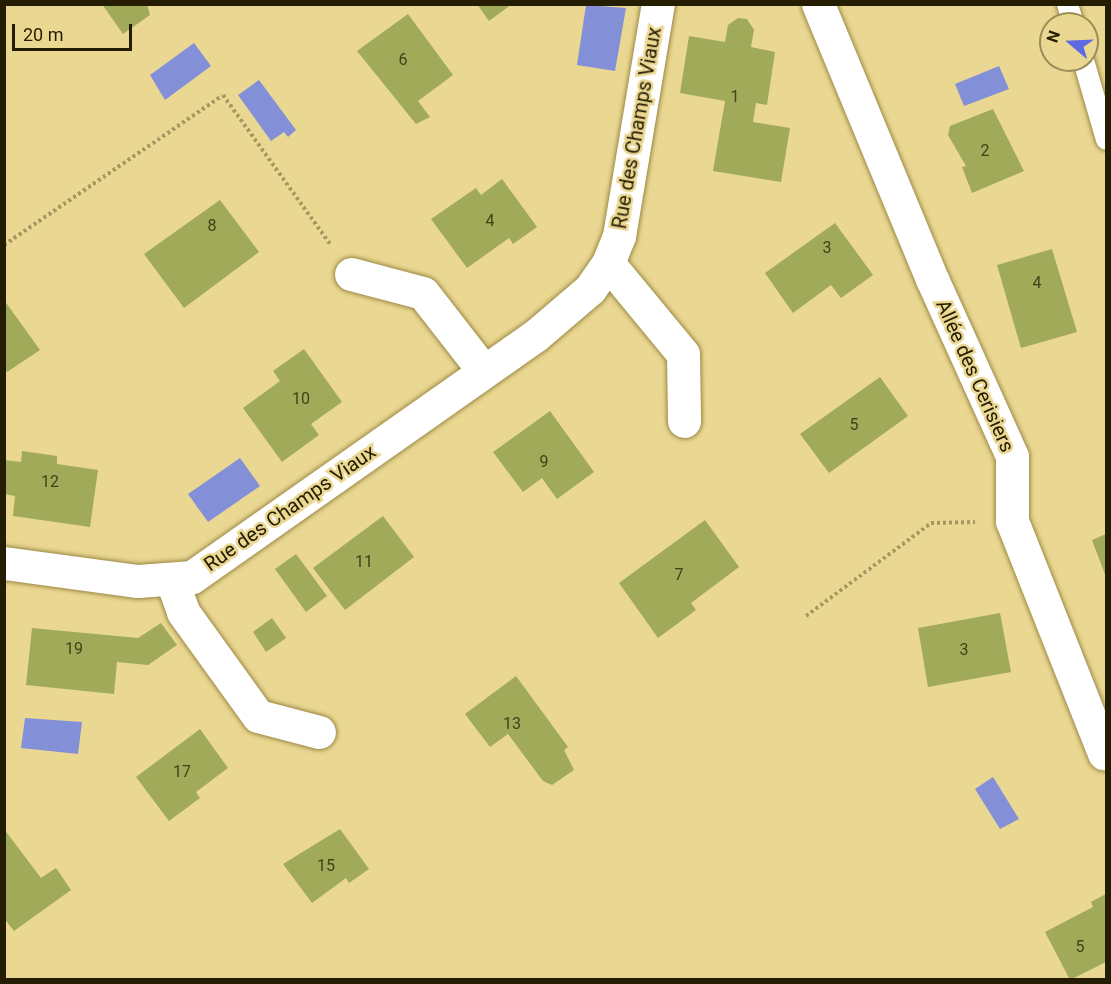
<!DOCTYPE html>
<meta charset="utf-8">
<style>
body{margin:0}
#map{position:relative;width:1111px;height:984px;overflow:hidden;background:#ead792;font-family:Roboto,sans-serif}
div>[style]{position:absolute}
.water>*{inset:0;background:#8390d7}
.building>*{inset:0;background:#a0aa58}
.path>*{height:4px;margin-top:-2px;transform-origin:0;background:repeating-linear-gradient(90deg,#a79861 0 3px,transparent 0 6px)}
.roads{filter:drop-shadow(0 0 2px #9b8945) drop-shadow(0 0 2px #9b8945)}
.service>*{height:21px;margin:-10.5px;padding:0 10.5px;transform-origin:10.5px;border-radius:10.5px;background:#fff}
.minor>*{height:33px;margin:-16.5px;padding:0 16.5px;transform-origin:16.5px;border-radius:16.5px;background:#fff}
span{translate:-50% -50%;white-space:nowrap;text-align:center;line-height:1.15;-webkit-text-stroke:5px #ead792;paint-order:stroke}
.number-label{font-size:16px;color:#444018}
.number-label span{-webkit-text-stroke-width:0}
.street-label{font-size:20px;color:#251d02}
.frame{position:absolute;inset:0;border:6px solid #251d02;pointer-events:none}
.north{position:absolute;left:1039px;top:12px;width:60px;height:60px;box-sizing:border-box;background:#ead792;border:2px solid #9b8d58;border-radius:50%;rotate:289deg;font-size:16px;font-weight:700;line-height:24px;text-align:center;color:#251d02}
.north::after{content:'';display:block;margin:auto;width:21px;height:27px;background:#5e6ae1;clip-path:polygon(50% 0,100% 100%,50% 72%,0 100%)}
.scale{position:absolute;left:12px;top:24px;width:120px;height:27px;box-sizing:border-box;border:3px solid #251d02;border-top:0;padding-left:8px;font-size:18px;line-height:21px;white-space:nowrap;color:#251d02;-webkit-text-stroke:4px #ead792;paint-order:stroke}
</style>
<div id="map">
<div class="water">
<i style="clip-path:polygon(586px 5px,626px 8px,615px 71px,577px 65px)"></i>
<i style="clip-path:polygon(194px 43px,211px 66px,165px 100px,150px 75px)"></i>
<i style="clip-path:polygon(999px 66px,1009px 89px,964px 106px,955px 84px)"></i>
<i style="clip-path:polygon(259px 80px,296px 130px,288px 137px,284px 132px,271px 141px,238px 95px)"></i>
<i style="clip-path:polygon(240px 458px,260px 486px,208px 522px,188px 494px)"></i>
<i style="clip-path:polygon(25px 718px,82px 722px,78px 754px,21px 748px)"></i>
<i style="clip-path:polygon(993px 777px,1019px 819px,1000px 829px,975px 789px)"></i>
</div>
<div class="building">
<i style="clip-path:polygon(102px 4px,147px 4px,150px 15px,123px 34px)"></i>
<i style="clip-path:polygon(477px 4px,512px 4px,489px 21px)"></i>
<i style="clip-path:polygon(408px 14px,453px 75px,418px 101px,430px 117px,416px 124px,357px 51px)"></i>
<i style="clip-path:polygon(738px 18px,747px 19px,754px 30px,751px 47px,775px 52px,767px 105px,756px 103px,753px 122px,790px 128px,781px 182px,713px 171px,725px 101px,680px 93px,689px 36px,725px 42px,728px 25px)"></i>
<i style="clip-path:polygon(993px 109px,1024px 171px,972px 193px,962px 167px,966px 166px,948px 135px,950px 126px)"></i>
<i style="clip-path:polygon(502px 179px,537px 227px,513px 244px,509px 238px,467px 268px,431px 219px,476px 188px,481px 195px)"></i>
<i style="clip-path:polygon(220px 200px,259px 252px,184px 308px,144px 254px)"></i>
<i style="clip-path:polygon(835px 223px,873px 275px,841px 298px,831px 285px,793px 313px,765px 273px)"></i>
<i style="clip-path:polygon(1052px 249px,1077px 332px,1021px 348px,997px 265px)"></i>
<i style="clip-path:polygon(4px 300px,40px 350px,7px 372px,4px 368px)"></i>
<i style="clip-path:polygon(304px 349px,342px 402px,311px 424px,319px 435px,282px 462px,243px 408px,280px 381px,273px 371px)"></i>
<i style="clip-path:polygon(880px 377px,908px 416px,829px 473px,800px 434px)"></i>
<i style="clip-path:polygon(550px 411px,594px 472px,557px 499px,542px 478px,523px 492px,493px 452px)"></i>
<i style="clip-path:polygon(22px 451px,57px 456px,57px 464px,98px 470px,90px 527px,13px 516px,15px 496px,4px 494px,4px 460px,21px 462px)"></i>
<i style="clip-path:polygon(383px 516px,414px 557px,345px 610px,313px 568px)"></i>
<i style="clip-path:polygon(705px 520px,739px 567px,691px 603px,696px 610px,658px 638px,619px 583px)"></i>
<i style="clip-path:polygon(1106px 534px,1106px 577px,1092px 540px)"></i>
<i style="clip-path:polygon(296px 554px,327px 596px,306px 612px,275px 569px)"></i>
<i style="clip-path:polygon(1000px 613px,1011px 672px,928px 687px,918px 628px)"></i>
<i style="clip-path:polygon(272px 618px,286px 638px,266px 652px,253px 632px)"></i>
<i style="clip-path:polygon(161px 623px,177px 645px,148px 665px,117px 662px,114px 694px,26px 685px,32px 628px,138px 638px)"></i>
<i style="clip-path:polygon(516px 676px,568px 747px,564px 750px,574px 770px,552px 785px,543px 781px,508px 734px,490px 747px,465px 714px)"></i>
<i style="clip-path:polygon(200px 729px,228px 768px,196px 792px,200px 798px,169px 821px,136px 777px)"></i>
<i style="clip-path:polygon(4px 829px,41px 878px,56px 868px,71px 890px,14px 931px,4px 918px)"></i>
<i style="clip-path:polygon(340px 829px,369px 869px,349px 883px,346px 878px,312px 903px,283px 864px)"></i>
<i style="clip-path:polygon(1106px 894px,1106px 962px,1070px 980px,1045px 932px,1093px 907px,1091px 902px)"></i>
</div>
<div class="path">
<i style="left:4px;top:245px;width:265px;rotate:-34.4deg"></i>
<i style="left:223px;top:95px;width:183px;rotate:54.3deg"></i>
<i style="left:806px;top:616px;width:156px;rotate:-36.6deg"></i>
<i style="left:931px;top:523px;width:44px;rotate:-1.3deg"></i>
</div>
<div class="roads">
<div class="service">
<i style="left:1067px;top:4px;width:21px;rotate:73deg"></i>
<i style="left:1083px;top:60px;width:82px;rotate:73.8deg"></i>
</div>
<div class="minor">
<i style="left:818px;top:4px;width:298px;rotate:67.5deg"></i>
<i style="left:932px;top:279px;width:194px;rotate:65.7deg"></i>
<i style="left:1012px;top:456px;width:65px;rotate:90deg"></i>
<i style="left:1012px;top:521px;width:250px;rotate:68.4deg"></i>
<i style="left:608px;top:263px;width:118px;rotate:50.5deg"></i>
<i style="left:683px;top:354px;width:67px;rotate:89.1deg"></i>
<i style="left:351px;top:274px;width:74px;rotate:14.8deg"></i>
<i style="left:423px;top:293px;width:98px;rotate:52.1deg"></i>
<i style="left:4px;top:563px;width:135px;rotate:7.7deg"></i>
<i style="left:138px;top:581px;width:54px;rotate:-4.2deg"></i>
<i style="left:192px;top:577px;width:419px;rotate:-35.1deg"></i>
<i style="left:535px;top:336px;width:72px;rotate:-40.5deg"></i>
<i style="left:590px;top:289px;width:32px;rotate:-55deg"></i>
<i style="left:608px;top:263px;width:29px;rotate:-68deg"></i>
<i style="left:619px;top:236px;width:235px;rotate:-80.5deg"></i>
<i style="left:172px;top:581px;width:33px;rotate:70deg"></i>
<i style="left:183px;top:612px;width:128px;rotate:54.2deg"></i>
<i style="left:258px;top:716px;width:63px;rotate:14.7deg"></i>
</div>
</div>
<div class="number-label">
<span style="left:403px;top:60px">6</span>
<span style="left:735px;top:97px">1</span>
<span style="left:985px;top:151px">2</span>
<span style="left:490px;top:221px">4</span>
<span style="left:212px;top:226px">8</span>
<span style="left:827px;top:248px">3</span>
<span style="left:1037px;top:283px">4</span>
<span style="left:301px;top:399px">10</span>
<span style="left:854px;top:425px">5</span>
<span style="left:544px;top:462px">9</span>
<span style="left:50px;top:482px">12</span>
<span style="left:364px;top:562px">11</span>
<span style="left:679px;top:575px">7</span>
<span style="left:74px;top:649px">19</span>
<span style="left:964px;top:650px">3</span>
<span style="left:512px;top:724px">13</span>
<span style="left:182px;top:772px">17</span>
<span style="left:326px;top:866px">15</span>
<span style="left:1080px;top:947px">5</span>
</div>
<div class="street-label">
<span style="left:637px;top:128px;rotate:-80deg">Rue des Champs Viaux</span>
<span style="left:975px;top:376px;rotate:66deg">Allée des Cerisiers</span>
<span style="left:290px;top:508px;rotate:-35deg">Rue des Champs Viaux</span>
</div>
<div class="frame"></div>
<div class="north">N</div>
<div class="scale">20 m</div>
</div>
